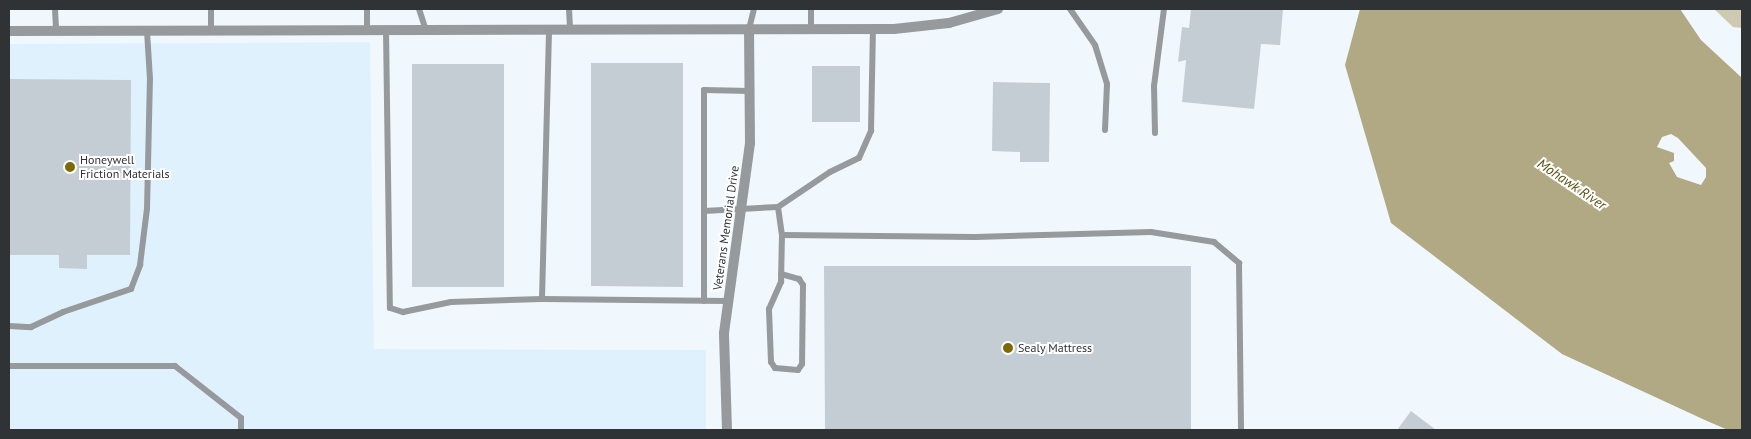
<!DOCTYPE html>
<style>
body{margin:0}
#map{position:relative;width:1751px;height:439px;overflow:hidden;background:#f0f8fe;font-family:"PT Sans",sans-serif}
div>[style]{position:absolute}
.built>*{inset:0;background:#e0f1fe}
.green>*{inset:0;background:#cecab1}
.water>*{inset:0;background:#b0a984}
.building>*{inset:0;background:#c4cdd4}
.service>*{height:6px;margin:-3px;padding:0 3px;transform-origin:3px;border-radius:3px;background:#969a9d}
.minor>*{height:10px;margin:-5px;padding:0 5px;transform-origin:5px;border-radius:5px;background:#969a9d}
.tertiary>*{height:10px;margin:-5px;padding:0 5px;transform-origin:5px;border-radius:5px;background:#969a9d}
.dots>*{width:14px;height:14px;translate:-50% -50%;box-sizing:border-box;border:2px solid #fff;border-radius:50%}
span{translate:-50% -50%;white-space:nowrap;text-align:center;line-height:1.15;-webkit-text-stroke:4px #fff;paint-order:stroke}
.poi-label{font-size:12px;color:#2f3336}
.left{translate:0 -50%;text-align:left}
.street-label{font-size:12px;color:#2f3336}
.water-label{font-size:14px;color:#5d5112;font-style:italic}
.frame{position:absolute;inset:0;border:10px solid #2f3336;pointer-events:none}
</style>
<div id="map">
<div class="built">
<i style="clip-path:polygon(370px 42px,374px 349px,706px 350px,706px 430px,9px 430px,9px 44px)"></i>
</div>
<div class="green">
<i style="clip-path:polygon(1714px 9px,1742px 9px,1742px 28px,1733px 27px)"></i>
</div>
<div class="water">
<i style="clip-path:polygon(evenodd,1360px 9px,1680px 9px,1701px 40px,1742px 78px,1742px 430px,1728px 430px,1707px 421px,1562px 354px,1391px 223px,1345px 65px,1360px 9px,1671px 134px,1678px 138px,1706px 168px,1706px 177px,1701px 185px,1677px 177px,1669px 163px,1674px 161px,1674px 153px,1657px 147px,1662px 137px,1671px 134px)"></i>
</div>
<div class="building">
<i style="clip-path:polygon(1191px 9px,1283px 9px,1280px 45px,1261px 44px,1254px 109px,1182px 102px,1186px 60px,1178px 62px,1182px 27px,1189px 28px)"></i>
<i style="clip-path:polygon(591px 63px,683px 63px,683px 287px,591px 286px)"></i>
<i style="clip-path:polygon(412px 64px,504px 64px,504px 287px,412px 287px)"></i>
<i style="clip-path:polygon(812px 66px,860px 66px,860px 122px,812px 122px)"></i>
<i style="clip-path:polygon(9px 79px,131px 80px,130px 255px,87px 255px,87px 269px,59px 268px,59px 255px,9px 255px)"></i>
<i style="clip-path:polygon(993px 82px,1050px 83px,1049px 162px,1020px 162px,1020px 152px,992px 151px)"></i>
<i style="clip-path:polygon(824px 266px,1191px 266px,1191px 430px,825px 430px)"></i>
<i style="clip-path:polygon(1411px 411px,1436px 430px,1397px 430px)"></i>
</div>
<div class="service">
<i style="left:55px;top:9px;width:22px;rotate:87deg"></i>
<i style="left:419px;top:9px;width:22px;rotate:72deg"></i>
<i style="left:569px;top:9px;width:21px;rotate:87deg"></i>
<i style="left:811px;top:9px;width:20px;rotate:90deg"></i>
<i style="left:1070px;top:9px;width:44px;rotate:55.2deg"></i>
<i style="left:1095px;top:45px;width:41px;rotate:72.9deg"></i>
<i style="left:1107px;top:84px;width:46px;rotate:92.5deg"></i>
<i style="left:749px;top:29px;width:21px;rotate:-76deg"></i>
<i style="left:367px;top:30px;width:21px;rotate:-90deg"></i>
<i style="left:386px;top:30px;width:278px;rotate:89.2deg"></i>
<i style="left:390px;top:308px;width:14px;rotate:17deg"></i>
<i style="left:403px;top:312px;width:49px;rotate:-11.8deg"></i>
<i style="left:451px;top:302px;width:91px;rotate:-1.9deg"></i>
<i style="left:542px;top:299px;width:185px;rotate:0.6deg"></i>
<i style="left:211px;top:31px;width:22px;rotate:-90deg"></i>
<i style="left:1155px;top:133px;width:47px;rotate:-91.2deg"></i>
<i style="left:1154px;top:86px;width:78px;rotate:-82.6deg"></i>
<i style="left:778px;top:207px;width:63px;rotate:-33.9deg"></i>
<i style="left:830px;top:172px;width:32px;rotate:-26deg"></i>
<i style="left:859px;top:158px;width:30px;rotate:-66deg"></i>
<i style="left:871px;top:131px;width:102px;rotate:-88.9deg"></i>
<i style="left:704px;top:211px;width:74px;rotate:-3.1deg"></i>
<i style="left:778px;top:207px;width:28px;rotate:82deg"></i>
<i style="left:782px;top:235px;width:193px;rotate:0.6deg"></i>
<i style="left:975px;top:237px;width:176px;rotate:-1.6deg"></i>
<i style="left:1151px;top:232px;width:64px;rotate:9deg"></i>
<i style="left:1214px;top:242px;width:33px;rotate:40deg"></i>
<i style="left:1239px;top:263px;width:167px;rotate:89.3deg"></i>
<i style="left:781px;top:274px;width:19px;rotate:16deg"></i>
<i style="left:799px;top:279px;width:7px;rotate:56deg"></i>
<i style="left:803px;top:285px;width:79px;rotate:90.7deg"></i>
<i style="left:802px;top:364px;width:7px;rotate:124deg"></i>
<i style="left:798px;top:370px;width:23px;rotate:-175deg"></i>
<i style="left:775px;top:368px;width:7px;rotate:-124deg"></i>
<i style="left:771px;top:362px;width:53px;rotate:-92.2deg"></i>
<i style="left:769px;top:309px;width:30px;rotate:-66deg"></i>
<i style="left:781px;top:282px;width:47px;rotate:-88.8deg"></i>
<i style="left:542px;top:299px;width:269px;rotate:-88.5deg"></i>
<i style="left:704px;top:301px;width:211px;rotate:-90deg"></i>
<i style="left:704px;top:90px;width:46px;rotate:1.2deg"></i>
<i style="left:9px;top:326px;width:22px;rotate:3deg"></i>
<i style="left:31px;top:327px;width:35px;rotate:-25deg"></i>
<i style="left:63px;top:312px;width:72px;rotate:-18.7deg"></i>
<i style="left:131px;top:289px;width:26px;rotate:-69deg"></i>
<i style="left:140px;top:265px;width:56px;rotate:-82.9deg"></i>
<i style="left:147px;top:209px;width:130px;rotate:-88.7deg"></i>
<i style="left:150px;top:79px;width:48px;rotate:-93.6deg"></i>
<i style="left:9px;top:366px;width:166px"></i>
<i style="left:175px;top:366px;width:84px;rotate:38.2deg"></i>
<i style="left:241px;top:418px;width:12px;rotate:90deg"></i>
</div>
<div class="minor">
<i style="left:727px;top:430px;width:97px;rotate:-91.8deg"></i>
<i style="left:724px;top:333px;width:192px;rotate:-82.2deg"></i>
<i style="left:750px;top:143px;width:114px;rotate:-90.5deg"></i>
</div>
<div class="tertiary">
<i style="left:9px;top:31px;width:885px;rotate:-0.13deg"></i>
<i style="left:894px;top:29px;width:55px;rotate:-6.2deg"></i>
<i style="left:949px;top:23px;width:51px;rotate:-15.9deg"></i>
</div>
<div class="dots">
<i style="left:70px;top:167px;background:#7c6b05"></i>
<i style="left:1008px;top:348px;background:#7c6b05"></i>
</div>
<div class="poi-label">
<span class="left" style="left:80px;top:167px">Honeywell<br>Friction Materials</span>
<span class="left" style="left:1018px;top:348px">Sealy Mattress</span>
</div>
<div class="street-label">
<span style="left:726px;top:228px;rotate:-82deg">Veterans Memorial Drive</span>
</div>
<div class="water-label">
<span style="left:1572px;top:184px;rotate:34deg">Mohawk River</span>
</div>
<div class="frame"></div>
</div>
